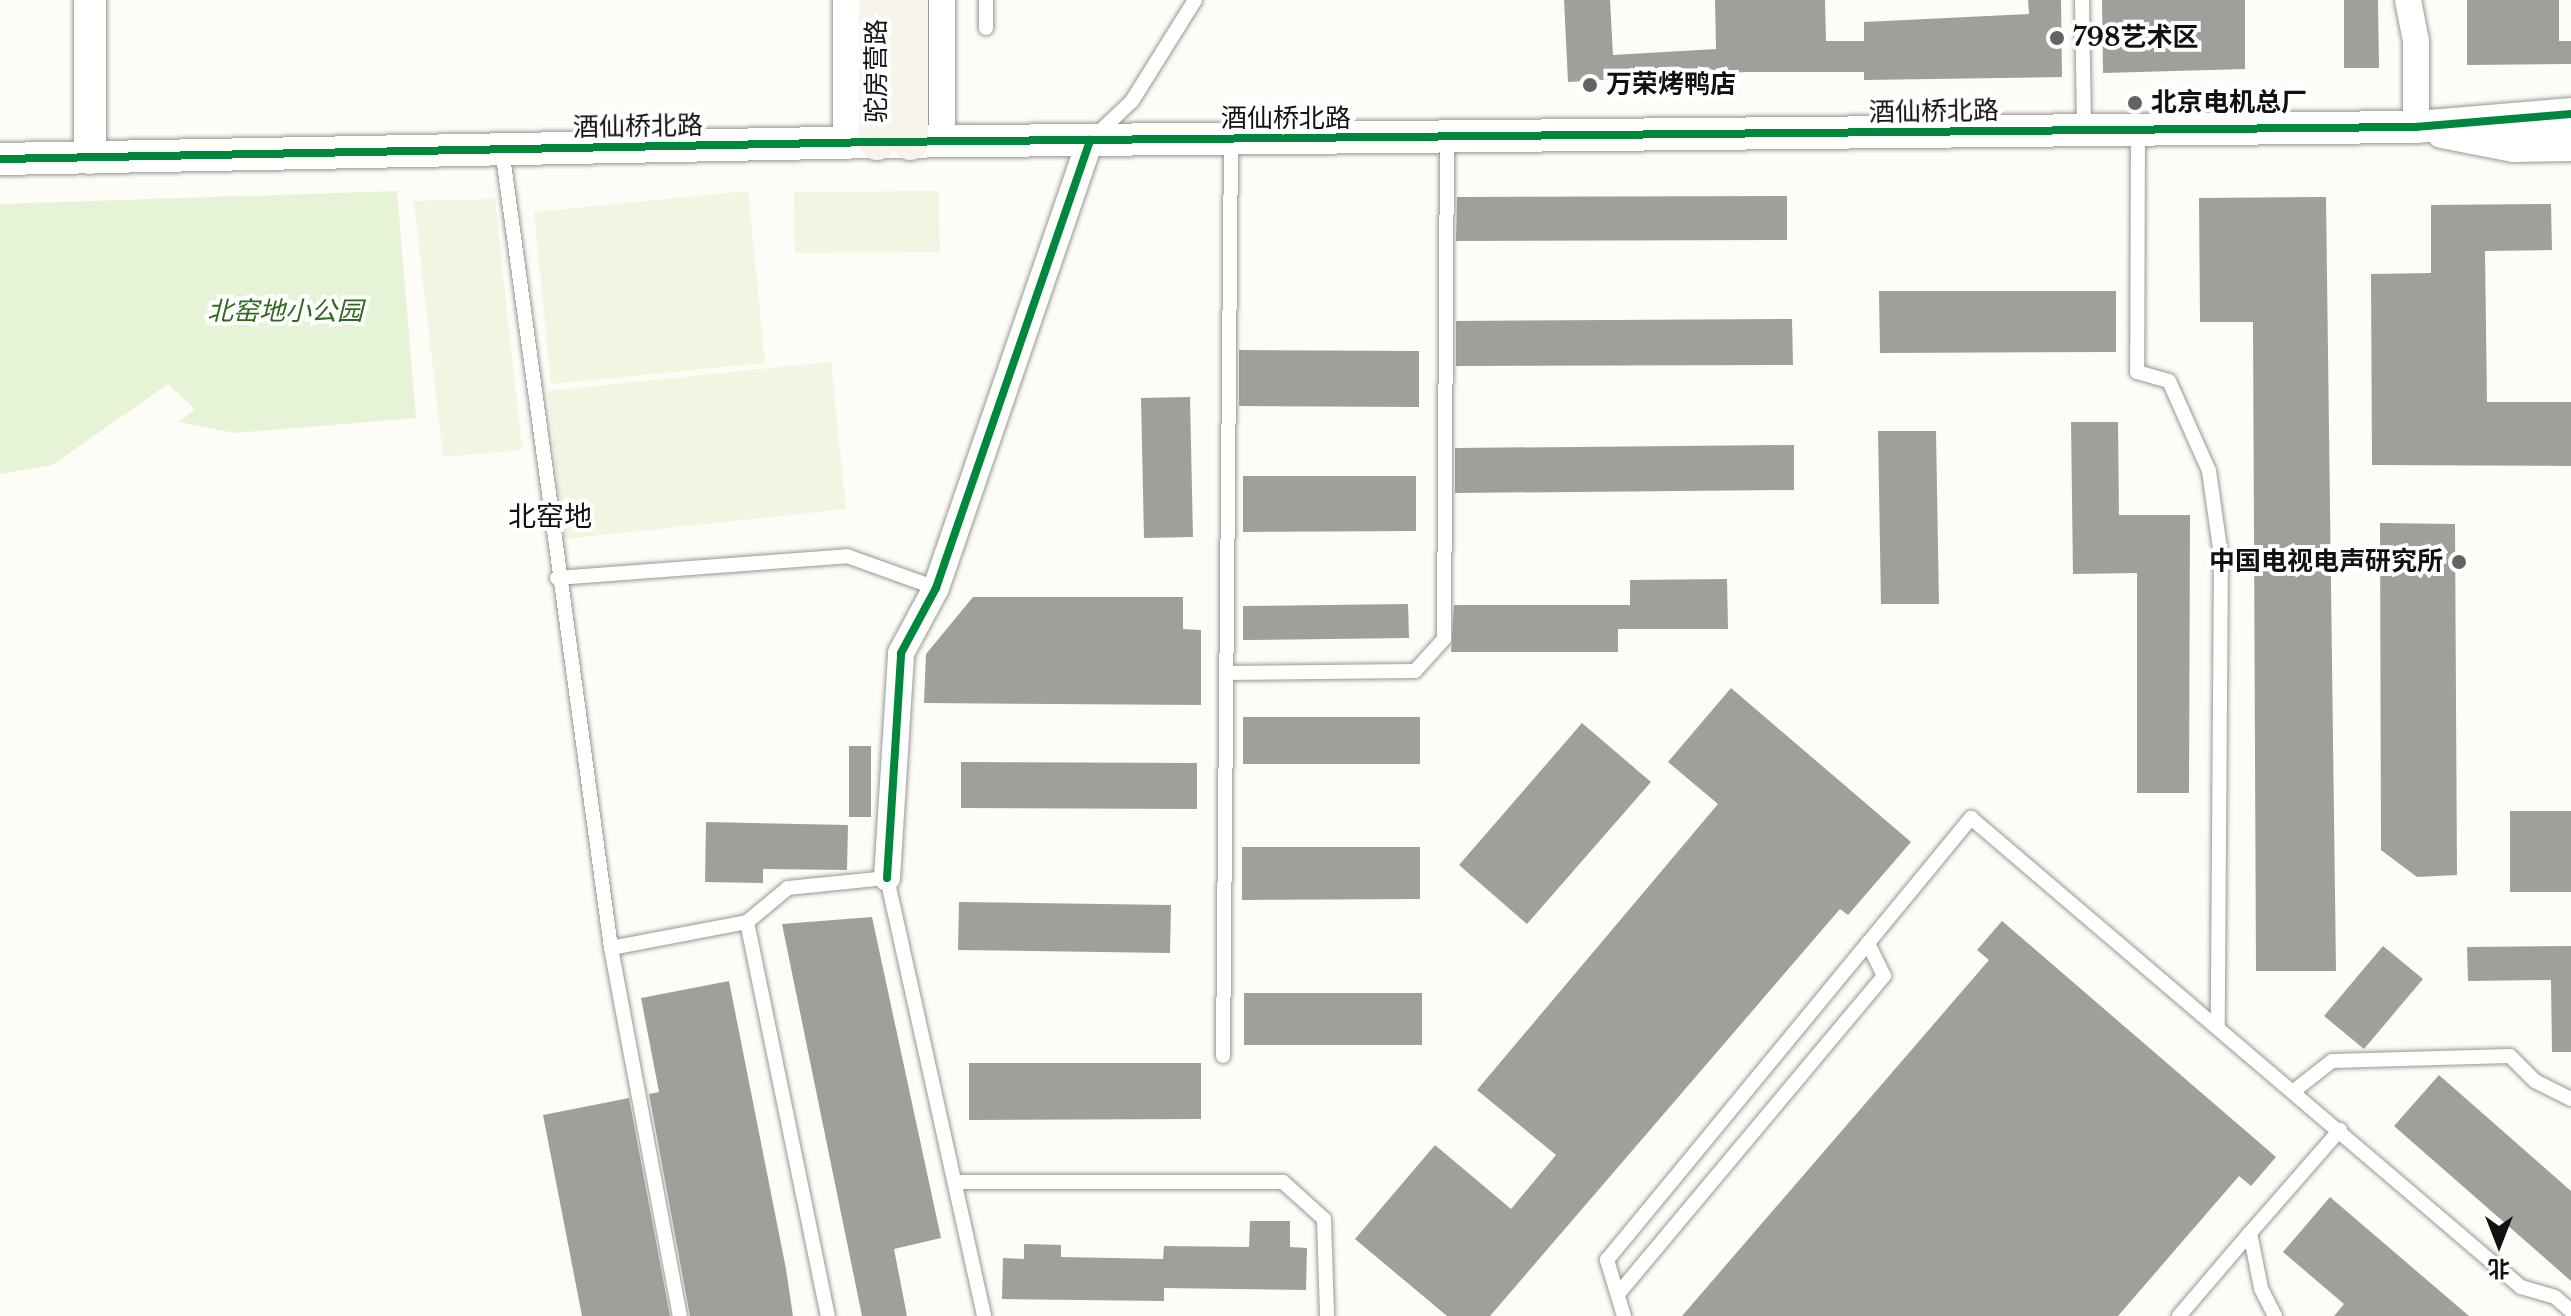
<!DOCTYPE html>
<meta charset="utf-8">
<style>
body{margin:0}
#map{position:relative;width:2571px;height:1316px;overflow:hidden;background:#fdfcf7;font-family:"Libre Baskerville","Noto Sans SC",serif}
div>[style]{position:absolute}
.green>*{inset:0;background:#e7f3d7}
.pitch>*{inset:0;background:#f0f6e1}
.building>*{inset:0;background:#a19f9c}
.roads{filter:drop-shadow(0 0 2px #979795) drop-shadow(0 0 2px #979795)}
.service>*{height:14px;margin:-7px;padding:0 7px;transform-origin:7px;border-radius:7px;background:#fffffe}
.minor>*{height:26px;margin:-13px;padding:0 13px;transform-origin:13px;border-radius:13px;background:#fffffe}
.tertiary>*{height:32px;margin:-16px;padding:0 16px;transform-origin:16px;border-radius:16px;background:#fffffe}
.secondary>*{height:36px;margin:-18px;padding:0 18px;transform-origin:18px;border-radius:18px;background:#f6f4eb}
.cycleway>*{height:8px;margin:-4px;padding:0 4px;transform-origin:4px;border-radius:4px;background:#00873e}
.dots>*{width:22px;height:22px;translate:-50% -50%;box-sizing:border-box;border:4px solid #fff;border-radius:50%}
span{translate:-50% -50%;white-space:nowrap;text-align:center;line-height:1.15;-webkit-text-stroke:8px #fff;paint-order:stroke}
.poi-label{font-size:26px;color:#111;font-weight:700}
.left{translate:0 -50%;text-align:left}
.right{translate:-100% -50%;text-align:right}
.street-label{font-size:26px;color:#111}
.park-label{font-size:26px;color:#2f6b1f;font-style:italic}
.neighbourhood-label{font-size:28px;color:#111}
.north{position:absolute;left:2459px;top:1204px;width:80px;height:80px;-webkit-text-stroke:6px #fff;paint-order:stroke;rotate:180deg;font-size:22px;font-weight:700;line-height:32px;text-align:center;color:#111}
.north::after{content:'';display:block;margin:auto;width:28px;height:36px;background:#111;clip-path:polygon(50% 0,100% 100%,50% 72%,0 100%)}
</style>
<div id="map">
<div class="green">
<i style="clip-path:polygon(397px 191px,416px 418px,235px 433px,178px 422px,195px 409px,168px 384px,52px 465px,0 474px,0 204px)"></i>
</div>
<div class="pitch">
<i style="clip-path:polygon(748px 191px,765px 363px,551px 384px,534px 212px)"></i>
<i style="clip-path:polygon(939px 191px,940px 252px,795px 253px,794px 192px)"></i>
<i style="clip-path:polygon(495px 199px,522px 450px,443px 457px,414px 201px)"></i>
<i style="clip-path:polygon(831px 362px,846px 509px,564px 539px,548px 391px)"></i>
</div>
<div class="building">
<i style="clip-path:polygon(1564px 0,1610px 0,1613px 55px,1716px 49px,1715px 0,1825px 0,1826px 41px,1864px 41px,1864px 22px,2029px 14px,2028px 0,2061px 0,2062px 77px,1864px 80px,1864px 72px,1746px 72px,1568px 82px)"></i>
<i style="clip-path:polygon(2102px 0,2245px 0,2245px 69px,2103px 73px)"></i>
<i style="clip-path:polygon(2344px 0,2378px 0,2379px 68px,2344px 68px)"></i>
<i style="clip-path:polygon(2467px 0,2559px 0,2559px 41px,2571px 41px,2571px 64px,2467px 65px)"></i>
<i style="clip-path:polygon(1787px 196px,1787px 240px,1456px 241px,1457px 197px)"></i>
<i style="clip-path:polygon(2326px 197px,2336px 971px,2256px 971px,2253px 322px,2200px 322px,2199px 198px)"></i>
<i style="clip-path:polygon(2551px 204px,2552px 250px,2485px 251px,2487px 402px,2571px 402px,2571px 466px,2372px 465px,2371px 274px,2431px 273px,2431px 205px)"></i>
<i style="clip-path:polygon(1879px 291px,2116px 291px,2116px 352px,1880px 353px)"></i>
<i style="clip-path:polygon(1792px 319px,1793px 365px,1456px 366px,1456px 321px)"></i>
<i style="clip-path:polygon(1239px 350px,1419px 351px,1419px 407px,1239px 406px)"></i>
<i style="clip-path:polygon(1190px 397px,1193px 537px,1144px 538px,1141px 398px)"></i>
<i style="clip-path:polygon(2071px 422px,2118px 422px,2119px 515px,2190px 515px,2189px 793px,2137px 793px,2137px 573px,2073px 574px)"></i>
<i style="clip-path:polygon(1878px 431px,1936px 431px,1939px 604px,1881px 604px)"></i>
<i style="clip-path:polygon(1794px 445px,1794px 490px,1455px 493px,1455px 448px)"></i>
<i style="clip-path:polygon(1243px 476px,1416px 476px,1416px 531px,1243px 532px)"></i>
<i style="clip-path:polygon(2380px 523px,2455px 524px,2457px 875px,2417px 877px,2381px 850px)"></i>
<i style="clip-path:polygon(1727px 579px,1728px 629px,1618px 629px,1618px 652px,1451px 652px,1454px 605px,1630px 605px,1630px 580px)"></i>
<i style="clip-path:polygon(973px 597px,1183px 597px,1183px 629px,1201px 630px,1201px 705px,924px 703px,926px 654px)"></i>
<i style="clip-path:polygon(1408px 604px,1409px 638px,1243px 640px,1243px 606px)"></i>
<i style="clip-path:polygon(1731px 688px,1911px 842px,1848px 915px,1840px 909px,1490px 1316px,1447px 1316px,1355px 1239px,1435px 1145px,1511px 1209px,1556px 1155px,1477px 1090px,1718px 804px,1668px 762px)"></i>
<i style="clip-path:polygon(1243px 717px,1420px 717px,1420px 764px,1243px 764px)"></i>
<i style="clip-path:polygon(1582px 723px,1651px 782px,1527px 924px,1459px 865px)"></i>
<i style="clip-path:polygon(849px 746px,871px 746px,871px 817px,849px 817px)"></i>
<i style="clip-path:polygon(961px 762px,1197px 763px,1197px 809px,961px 808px)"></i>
<i style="clip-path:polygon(2510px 811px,2571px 811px,2571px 892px,2510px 892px)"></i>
<i style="clip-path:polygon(706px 822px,848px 825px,847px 870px,763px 869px,763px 883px,705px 882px)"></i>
<i style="clip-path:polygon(1242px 847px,1420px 847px,1420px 899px,1242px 900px)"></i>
<i style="clip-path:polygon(959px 902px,1171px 905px,1170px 953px,958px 950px)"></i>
<i style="clip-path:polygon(872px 917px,941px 1238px,894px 1249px,907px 1316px,862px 1316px,782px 924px)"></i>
<i style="clip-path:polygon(2002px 921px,2276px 1157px,2251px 1186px,2239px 1176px,2118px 1316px,1682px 1316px,1989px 960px,1977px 950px)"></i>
<i style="clip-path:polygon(2383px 946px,2423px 979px,2364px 1049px,2324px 1016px)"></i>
<i style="clip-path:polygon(2571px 946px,2571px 1052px,2552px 1052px,2551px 980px,2468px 981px,2467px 947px)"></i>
<i style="clip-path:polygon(729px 981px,786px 1269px,793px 1316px,690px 1316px,649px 1094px,659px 1092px,641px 998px)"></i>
<i style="clip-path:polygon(1244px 993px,1422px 993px,1422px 1045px,1244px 1045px)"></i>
<i style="clip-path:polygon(969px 1063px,1201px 1063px,1201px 1119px,969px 1120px)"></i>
<i style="clip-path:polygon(2439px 1075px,2571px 1191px,2571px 1281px,2394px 1126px)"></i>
<i style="clip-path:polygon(629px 1098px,670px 1316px,582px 1316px,543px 1115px)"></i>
<i style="clip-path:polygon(2330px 1197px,2469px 1316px,2334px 1316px,2344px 1304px,2283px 1252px)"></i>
<i style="clip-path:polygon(1250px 1221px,1290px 1221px,1290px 1247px,1307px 1248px,1306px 1290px,1164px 1288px,1164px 1301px,1002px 1299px,1003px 1258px,1024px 1259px,1024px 1244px,1061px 1245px,1061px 1257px,1163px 1259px,1164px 1246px,1249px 1247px)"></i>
</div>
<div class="roads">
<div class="service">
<i style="left:2082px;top:0;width:130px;rotate:89.1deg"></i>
<i style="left:986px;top:28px;width:28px;rotate:-90deg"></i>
<i style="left:2138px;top:130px;width:242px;rotate:90.2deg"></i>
<i style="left:2137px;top:372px;width:33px;rotate:16deg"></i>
<i style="left:2169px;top:381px;width:98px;rotate:66deg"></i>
<i style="left:2209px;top:471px;width:85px;rotate:81.9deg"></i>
<i style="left:2221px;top:555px;width:471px;rotate:90.4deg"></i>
<i style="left:1094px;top:137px;width:52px;rotate:-43.5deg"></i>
<i style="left:1132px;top:101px;width:119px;rotate:-58deg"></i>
<i style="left:502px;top:149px;width:806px;rotate:82.23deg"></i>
<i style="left:611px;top:948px;width:374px;rotate:79.4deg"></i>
<i style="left:557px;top:578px;width:291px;rotate:-4.3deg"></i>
<i style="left:847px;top:556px;width:95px;rotate:19.8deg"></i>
<i style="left:1226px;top:673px;width:189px;rotate:-0.6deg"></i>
<i style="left:1415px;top:671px;width:43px;rotate:-47.8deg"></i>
<i style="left:1444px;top:639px;width:500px;rotate:-89.66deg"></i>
<i style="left:747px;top:922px;width:402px;rotate:78.4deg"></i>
<i style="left:611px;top:948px;width:138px;rotate:-10.8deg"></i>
<i style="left:747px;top:922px;width:53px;rotate:-39.7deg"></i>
<i style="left:788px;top:888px;width:100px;rotate:-5.8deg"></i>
<i style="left:887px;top:878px;width:449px;rotate:77.5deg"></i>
<i style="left:1223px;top:1056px;width:917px;rotate:-89.5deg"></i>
<i style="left:2295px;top:1090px;width:47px;rotate:-38.1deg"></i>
<i style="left:2332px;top:1061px;width:178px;rotate:-1.6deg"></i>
<i style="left:2510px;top:1056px;width:35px;rotate:45deg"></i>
<i style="left:2535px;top:1081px;width:40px;rotate:26.6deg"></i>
<i style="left:958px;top:1182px;width:325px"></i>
<i style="left:1283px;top:1182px;width:55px;rotate:42.1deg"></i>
<i style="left:1324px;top:1219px;width:97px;rotate:88.2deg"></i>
<i style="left:1618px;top:1294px;width:415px;rotate:-50.1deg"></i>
<i style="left:1884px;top:976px;width:37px;rotate:-116deg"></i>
<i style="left:1624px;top:1316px;width:59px;rotate:-106.9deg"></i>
<i style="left:1607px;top:1260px;width:573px;rotate:-50.53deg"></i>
<i style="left:1971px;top:818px;width:723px;rotate:40.46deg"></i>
<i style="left:2521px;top:1287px;width:35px;rotate:16deg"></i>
<i style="left:2555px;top:1297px;width:21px;rotate:41deg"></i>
<i style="left:2179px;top:1316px;width:109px;rotate:-49.5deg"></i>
<i style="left:2275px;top:1316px;width:31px;rotate:-117deg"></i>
<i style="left:2261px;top:1288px;width:56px;rotate:-101.3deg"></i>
<i style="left:2250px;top:1233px;width:137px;rotate:-48.9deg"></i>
</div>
<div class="minor">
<i style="left:2408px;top:0;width:42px;rotate:79deg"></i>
<i style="left:2416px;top:41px;width:86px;rotate:90deg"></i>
<i style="left:942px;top:142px;width:142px;rotate:-90deg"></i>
<i style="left:846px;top:143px;width:143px;rotate:-90deg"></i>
<i style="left:887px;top:878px;width:225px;rotate:-86.4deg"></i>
<i style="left:901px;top:653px;width:74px;rotate:-61.7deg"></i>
<i style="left:936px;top:588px;width:474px;rotate:-71deg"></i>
</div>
<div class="tertiary">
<i style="left:90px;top:0;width:158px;rotate:90deg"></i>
<i style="left:2442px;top:132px;width:73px;rotate:11deg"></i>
<i style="left:2514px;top:146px;width:57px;rotate:-1deg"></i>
<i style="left:0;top:159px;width:877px;rotate:-1.11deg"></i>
<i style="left:877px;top:142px;width:1539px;rotate:-0.56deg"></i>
<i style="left:2416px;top:127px;width:156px;rotate:-4.8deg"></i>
</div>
<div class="secondary">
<i style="left:877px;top:0;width:142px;rotate:90deg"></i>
<i style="left:910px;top:0;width:142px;rotate:90deg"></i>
</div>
</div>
<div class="cycleway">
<i style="left:0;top:159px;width:877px;rotate:-1.11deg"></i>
<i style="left:877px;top:142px;width:1539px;rotate:-0.56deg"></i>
<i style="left:2416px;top:127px;width:156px;rotate:-4.8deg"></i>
<i style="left:887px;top:878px;width:225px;rotate:-86.4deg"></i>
<i style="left:901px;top:653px;width:74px;rotate:-61.7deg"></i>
<i style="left:936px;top:588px;width:474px;rotate:-71deg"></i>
</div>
<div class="dots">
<i style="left:2057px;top:38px;background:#646362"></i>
<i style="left:1590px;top:85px;background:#646362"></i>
<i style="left:2135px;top:103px;background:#646362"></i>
<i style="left:2459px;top:562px;background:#646362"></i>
</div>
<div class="poi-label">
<span class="left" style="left:2073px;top:38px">798艺术区</span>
<span class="left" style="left:1606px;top:85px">万荣烤鸭店</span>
<span class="left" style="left:2151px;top:103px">北京电机总厂</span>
<span class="right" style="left:2443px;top:562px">中国电视电声研究所</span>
</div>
<div class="street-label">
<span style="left:877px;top:71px;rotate:-90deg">驼房营路</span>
<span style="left:1934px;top:112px;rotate:-1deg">酒仙桥北路</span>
<span style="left:1286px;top:119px">酒仙桥北路</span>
<span style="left:638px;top:127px;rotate:-1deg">酒仙桥北路</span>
</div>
<div class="park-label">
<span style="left:285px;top:312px">北窑地小公园</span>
</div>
<div class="neighbourhood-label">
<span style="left:550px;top:517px">北窑地</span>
</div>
<div class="north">北</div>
</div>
